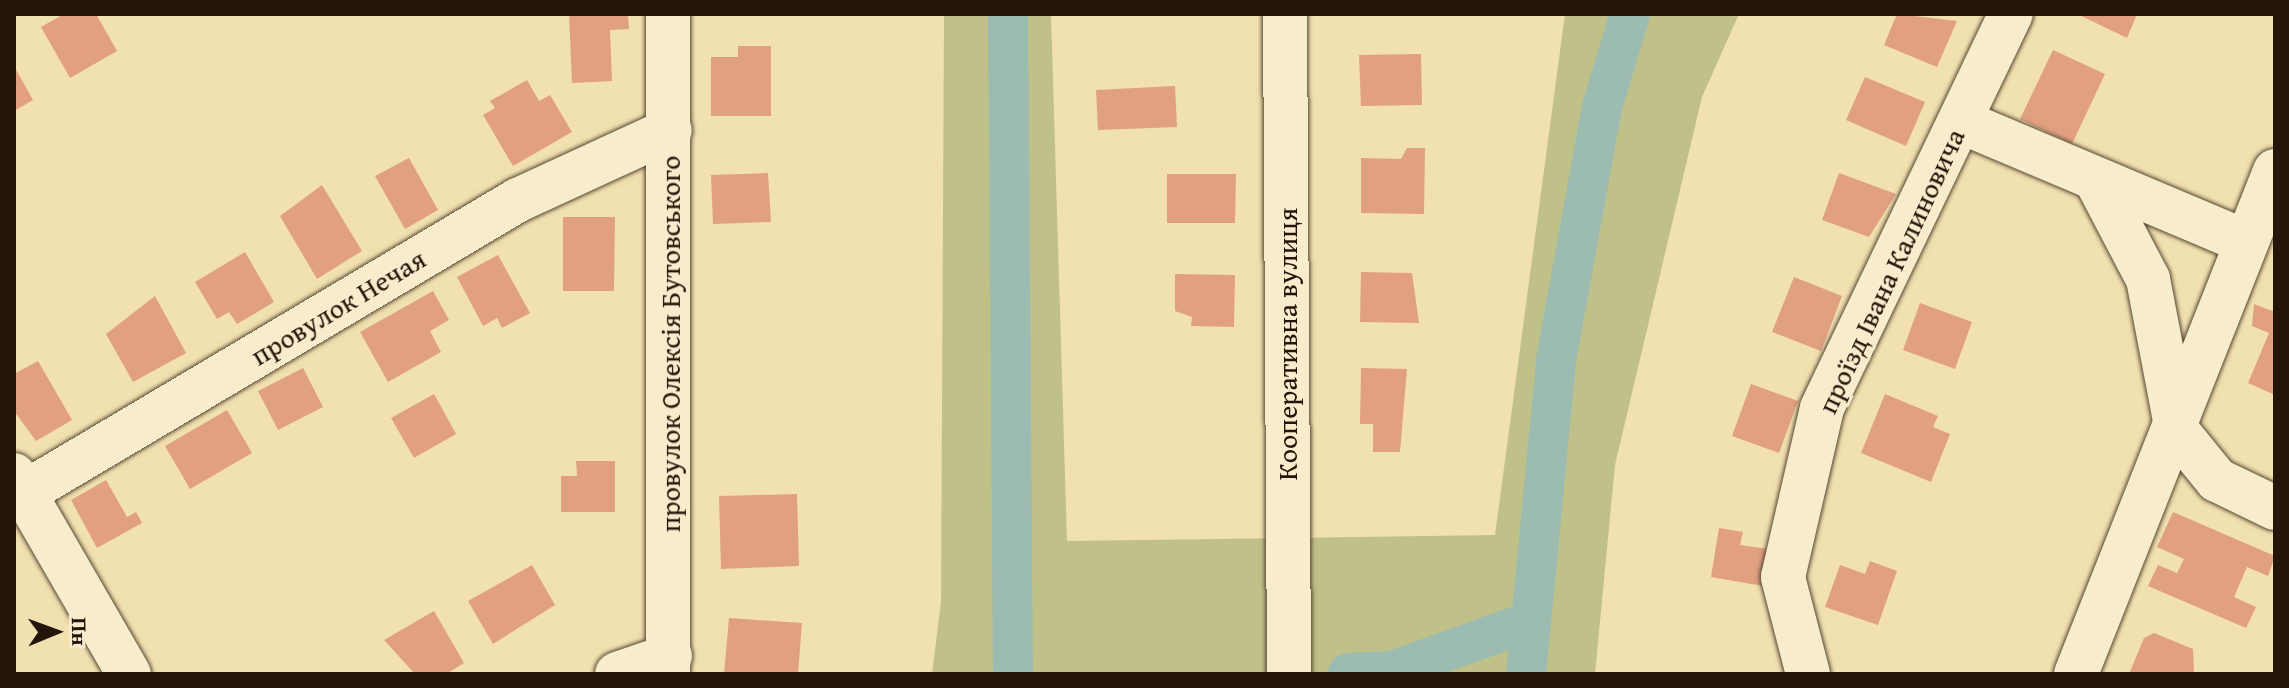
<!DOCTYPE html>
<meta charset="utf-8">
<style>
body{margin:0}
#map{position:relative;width:2289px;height:688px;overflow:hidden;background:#f2e1b0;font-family:"Gentium Book Plus",serif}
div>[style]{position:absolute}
.green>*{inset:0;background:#bfc188}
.canal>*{height:40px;margin:-20px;padding:0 20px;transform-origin:20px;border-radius:20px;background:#9cbcb1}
.building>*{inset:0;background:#e0a081}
.roads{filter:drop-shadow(0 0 2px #574833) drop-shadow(0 0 2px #574833)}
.street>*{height:44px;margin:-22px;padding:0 22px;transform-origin:22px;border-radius:22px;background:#f7eccc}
.secondary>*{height:44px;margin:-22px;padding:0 22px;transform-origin:22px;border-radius:22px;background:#f7eccc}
span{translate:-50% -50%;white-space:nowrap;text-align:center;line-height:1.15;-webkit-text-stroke:6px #f7eccc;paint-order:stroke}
.street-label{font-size:28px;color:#231509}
.frame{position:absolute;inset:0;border:16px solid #231509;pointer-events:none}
.north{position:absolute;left:16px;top:592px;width:80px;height:80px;-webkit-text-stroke:6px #f7eccc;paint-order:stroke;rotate:89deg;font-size:22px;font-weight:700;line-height:32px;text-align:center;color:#231509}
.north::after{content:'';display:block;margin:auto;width:28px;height:36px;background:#231509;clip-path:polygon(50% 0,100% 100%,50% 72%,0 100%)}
</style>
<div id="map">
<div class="green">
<i style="clip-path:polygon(944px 14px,1051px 14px,1067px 541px,1495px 535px,1565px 14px,1739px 14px,1702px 97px,1615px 465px,1595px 674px,932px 674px,941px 602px)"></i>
</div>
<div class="canal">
<i style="left:1008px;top:14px;width:660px;rotate:89.57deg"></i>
<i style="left:1348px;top:673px;width:44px;rotate:-2.6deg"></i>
<i style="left:1392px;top:671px;width:148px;rotate:-19.8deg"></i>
<i style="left:1526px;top:674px;width:315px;rotate:-84.5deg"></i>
<i style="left:1556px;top:360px;width:257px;rotate:-79.7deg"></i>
<i style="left:1602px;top:107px;width:97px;rotate:-73.2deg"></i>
</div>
<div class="building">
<i style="clip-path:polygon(64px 14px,96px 14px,117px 51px,70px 78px,41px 27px)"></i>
<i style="clip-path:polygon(569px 14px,628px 14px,629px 29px,610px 30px,612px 81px,572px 83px)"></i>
<i style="clip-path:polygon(1897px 14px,1957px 21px,1937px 67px,1884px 45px)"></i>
<i style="clip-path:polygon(2077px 14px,2137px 14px,2127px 38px)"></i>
<i style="clip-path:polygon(738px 46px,771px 46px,771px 116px,711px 116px,711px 57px,738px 57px)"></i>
<i style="clip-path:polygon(2053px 50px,2105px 74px,2072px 144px,2020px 119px)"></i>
<i style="clip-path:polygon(1421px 54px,1422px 105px,1361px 106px,1359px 55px)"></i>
<i style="clip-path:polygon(14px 66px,33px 100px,14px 111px)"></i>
<i style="clip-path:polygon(1865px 77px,1925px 102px,1906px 146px,1846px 120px)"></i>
<i style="clip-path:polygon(527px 80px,539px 101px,550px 95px,572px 132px,513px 166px,483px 115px,495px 108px,490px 101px)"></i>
<i style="clip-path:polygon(1175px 86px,1177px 127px,1098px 130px,1096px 90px)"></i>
<i style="clip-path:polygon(1407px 148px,1425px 148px,1424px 214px,1361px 213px,1361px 158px,1401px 159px)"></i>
<i style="clip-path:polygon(409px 158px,438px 210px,405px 229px,375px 176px)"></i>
<i style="clip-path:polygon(768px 173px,771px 222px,713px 224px,711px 175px)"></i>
<i style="clip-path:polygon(1839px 173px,1896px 194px,1869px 237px,1822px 220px)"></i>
<i style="clip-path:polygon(1167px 174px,1236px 174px,1235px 223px,1167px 223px)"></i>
<i style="clip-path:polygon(322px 185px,362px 251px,317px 279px,280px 216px)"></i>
<i style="clip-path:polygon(563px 217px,615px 217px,614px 291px,563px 291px)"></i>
<i style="clip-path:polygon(245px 252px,274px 302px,237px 324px,229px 312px,217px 319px,195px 282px)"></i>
<i style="clip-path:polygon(498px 255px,530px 313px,502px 328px,497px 318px,483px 326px,457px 277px)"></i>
<i style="clip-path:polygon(1361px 272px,1412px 273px,1419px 323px,1360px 322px)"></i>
<i style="clip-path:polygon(1175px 274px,1235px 275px,1234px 327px,1191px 326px,1192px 317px,1175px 311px)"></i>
<i style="clip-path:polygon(1794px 277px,1842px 296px,1821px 351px,1772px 332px)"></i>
<i style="clip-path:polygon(433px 291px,449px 320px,430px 331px,441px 352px,388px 382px,360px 332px)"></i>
<i style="clip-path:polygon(155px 296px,186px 353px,133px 382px,106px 334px)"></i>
<i style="clip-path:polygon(1920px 303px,1972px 322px,1955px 369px,1903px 350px)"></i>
<i style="clip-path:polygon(2254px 304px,2275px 312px,2275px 395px,2248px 383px,2269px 333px,2252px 326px)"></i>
<i style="clip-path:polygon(38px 361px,72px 420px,36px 441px,14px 411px,14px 374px)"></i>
<i style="clip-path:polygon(303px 368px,323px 407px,278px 430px,258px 391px)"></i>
<i style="clip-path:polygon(1361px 368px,1407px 369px,1400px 452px,1373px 452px,1373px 424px,1360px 424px)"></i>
<i style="clip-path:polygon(1751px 384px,1798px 401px,1779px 453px,1732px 436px)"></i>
<i style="clip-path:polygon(434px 394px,456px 434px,414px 458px,391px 418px)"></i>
<i style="clip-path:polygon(1885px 394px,1938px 416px,1933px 427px,1950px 434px,1931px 482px,1861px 453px)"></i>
<i style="clip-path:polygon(227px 410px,252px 453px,190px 489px,165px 446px)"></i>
<i style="clip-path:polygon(576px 461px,615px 461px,615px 512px,561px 512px,561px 476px,577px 476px)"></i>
<i style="clip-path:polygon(106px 480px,127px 517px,136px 512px,142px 523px,97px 548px,71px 500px)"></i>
<i style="clip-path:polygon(797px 494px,799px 566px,721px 569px,719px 496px)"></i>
<i style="clip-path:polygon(2173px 512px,2275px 556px,2268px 576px,2247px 567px,2234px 597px,2256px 607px,2246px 628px,2148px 586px,2158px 565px,2177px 573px,2184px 559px,2157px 547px)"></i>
<i style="clip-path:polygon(1719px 528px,1743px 532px,1740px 545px,1768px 549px,1763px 586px,1711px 577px)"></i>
<i style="clip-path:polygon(1870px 561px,1897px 571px,1878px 625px,1825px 607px,1840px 565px,1865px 574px)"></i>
<i style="clip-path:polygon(532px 565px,555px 605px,493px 644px,468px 601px)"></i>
<i style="clip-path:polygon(434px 611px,464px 663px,446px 674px,415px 674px,384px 640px)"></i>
<i style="clip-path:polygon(729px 618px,802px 623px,798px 674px,724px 674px)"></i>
<i style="clip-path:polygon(2154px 633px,2193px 649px,2194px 674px,2129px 674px,2144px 638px)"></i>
</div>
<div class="roads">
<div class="street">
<i style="left:668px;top:14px;width:660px;rotate:90deg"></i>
<i style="left:1962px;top:122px;width:306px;rotate:22.9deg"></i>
<i style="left:2096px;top:180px;width:112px;rotate:62.3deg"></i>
<i style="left:2148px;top:279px;width:155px;rotate:79.2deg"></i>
<i style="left:2177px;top:431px;width:63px;rotate:50.8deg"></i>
<i style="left:2217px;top:480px;width:64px;rotate:25.8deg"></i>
<i style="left:14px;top:475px;width:230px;rotate:60deg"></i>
<i style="left:14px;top:499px;width:586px;rotate:-30.68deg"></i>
<i style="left:518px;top:200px;width:167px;rotate:-24.7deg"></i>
<i style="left:617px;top:674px;width:56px;rotate:-18.8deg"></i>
<i style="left:1808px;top:674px;width:100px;rotate:-104.5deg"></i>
<i style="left:1783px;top:577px;width:173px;rotate:-77deg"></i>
<i style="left:1822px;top:408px;width:437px;rotate:-64.4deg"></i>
<i style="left:2076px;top:674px;width:541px;rotate:-68.41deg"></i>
</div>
<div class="secondary">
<i style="left:1285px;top:14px;width:660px;rotate:89.65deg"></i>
</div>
</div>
<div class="street-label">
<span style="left:1891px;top:271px;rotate:-65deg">проїзд Івана Калиновича</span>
<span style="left:338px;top:307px;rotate:-31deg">провулок Нечая</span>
<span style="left:670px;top:344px;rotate:-90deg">провулок Олексія Бутовського</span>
<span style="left:1287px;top:344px;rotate:-90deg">Кооперативна вулиця</span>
</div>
<div class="frame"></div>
<div class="north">Пн</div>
</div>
